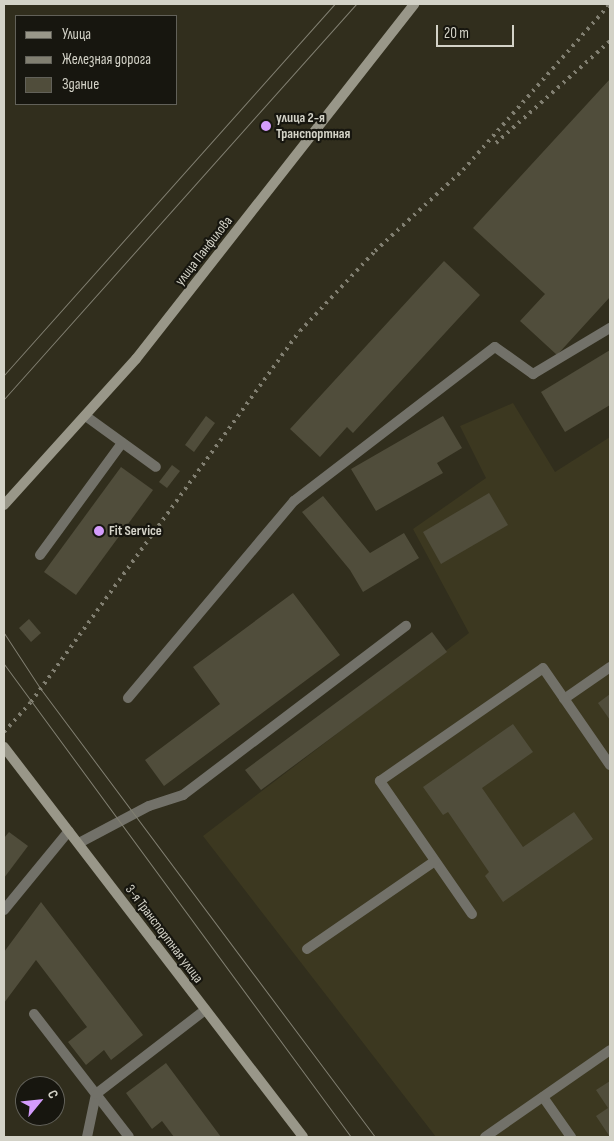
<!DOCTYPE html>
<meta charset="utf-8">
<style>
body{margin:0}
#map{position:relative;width:614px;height:1141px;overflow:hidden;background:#312e1d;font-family:"Sofia Sans Condensed",sans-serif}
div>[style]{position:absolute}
.built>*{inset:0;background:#3c3820}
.building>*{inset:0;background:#504d3b}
.service>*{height:10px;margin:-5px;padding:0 5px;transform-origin:5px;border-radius:5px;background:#727169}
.secondary>*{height:10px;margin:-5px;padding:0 5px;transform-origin:5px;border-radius:5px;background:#999789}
.tram>*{height:1px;margin:-0.5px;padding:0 0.5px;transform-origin:0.5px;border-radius:0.5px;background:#817f71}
.rail>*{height:4px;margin-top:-2px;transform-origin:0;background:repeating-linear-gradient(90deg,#817f71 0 2.5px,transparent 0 7.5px)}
.dots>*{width:14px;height:14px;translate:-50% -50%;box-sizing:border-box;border:2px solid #17160f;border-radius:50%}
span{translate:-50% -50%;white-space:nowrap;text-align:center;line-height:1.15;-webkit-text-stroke:4.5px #17160f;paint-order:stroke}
.poi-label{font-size:14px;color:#d3d2c7;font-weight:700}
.left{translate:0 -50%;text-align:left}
.street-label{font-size:14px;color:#d3d2c7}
.frame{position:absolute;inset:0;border:5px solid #d3d2c7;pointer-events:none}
.legend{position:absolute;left:15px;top:15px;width:162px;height:90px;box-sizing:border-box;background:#17160f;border:1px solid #626159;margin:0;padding:6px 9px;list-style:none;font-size:15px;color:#d3d2c7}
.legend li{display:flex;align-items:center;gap:10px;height:25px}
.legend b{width:25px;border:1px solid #626159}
.north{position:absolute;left:15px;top:1076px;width:50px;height:50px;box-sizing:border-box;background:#17160f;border:1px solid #626159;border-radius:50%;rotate:62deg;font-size:14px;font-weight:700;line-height:20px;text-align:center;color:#d3d2c7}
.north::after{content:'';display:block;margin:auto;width:18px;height:22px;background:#d49cfc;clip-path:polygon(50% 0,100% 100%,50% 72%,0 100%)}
.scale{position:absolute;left:436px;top:25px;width:78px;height:22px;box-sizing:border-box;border:2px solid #d3d2c7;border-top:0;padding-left:6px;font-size:15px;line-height:18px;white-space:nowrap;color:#d3d2c7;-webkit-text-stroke:4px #17160f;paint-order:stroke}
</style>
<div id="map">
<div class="built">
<i style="clip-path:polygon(513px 403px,555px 472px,610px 437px,610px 1137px,436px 1137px,203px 836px,469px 633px,413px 529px,486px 478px,460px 426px)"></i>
</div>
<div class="building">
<i style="clip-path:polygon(610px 79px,610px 297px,557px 355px,520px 321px,545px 294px,473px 228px)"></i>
<i style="clip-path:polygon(444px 261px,480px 295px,353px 433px,347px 427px,320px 457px,290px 429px)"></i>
<i style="clip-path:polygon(610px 350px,610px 405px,565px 432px,541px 392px)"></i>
<i style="clip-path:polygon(206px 416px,215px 423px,194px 452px,185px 445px)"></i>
<i style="clip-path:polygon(443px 416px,462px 448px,437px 463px,443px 473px,376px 511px,351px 469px)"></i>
<i style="clip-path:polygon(172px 465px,180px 471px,167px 488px,159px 482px)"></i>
<i style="clip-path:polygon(121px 467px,153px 490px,76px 595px,44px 572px)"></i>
<i style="clip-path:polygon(489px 493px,508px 525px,441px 564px,423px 532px)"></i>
<i style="clip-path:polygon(323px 496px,370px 553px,404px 533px,419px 558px,363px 592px,350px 570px,302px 512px)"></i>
<i style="clip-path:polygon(293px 593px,340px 655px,164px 786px,145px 760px,220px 704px,193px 667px)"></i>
<i style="clip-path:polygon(29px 619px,41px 633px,31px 642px,19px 628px)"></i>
<i style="clip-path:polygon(432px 632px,447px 652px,261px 790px,245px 770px)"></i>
<i style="clip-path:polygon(610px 694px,610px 720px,598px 703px)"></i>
<i style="clip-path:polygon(513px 724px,533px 752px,482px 788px,523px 847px,574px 812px,593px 839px,503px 902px,485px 876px,489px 872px,448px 812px,443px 815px,423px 787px)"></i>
<i style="clip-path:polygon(9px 832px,28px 846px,4px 878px,4px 838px)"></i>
<i style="clip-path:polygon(41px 902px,143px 1035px,111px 1060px,104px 1050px,86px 1065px,68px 1042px,87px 1027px,36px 960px,4px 1003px,4px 952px)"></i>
<i style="clip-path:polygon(166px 1063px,221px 1137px,174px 1137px,162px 1121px,152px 1129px,126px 1093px)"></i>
<i style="clip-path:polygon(610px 1081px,610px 1137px,596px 1116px,608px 1108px,596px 1090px)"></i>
</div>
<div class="service">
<i style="left:87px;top:417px;width:85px;rotate:35.9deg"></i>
<i style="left:40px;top:555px;width:139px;rotate:-53.8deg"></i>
<i style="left:128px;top:698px;width:258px;rotate:-49.9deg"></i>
<i style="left:294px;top:501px;width:253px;rotate:-37.5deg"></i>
<i style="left:495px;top:347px;width:47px;rotate:35.4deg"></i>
<i style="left:533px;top:374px;width:90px;rotate:-30.9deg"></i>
<i style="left:564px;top:699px;width:56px;rotate:-34.8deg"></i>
<i style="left:79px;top:843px;width:79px;rotate:-27.9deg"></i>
<i style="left:149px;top:806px;width:36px;rotate:-18deg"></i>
<i style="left:183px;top:795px;width:280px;rotate:-37.2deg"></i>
<i style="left:4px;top:910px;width:102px;rotate:-50.6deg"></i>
<i style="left:472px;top:914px;width:162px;rotate:-124.7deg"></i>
<i style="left:380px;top:781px;width:198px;rotate:-34.7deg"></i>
<i style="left:543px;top:668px;width:118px;rotate:55.4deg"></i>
<i style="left:307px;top:949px;width:155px;rotate:-34.5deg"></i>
<i style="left:34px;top:1014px;width:155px;rotate:52.3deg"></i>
<i style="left:543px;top:1097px;width:49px;rotate:55deg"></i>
<i style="left:87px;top:1137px;width:44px;rotate:-78.2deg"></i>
<i style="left:96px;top:1094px;width:138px;rotate:-37.6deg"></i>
<i style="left:485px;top:1137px;width:152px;rotate:-34.8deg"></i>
</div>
<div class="secondary">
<i style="left:4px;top:505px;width:197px;rotate:-47.9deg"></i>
<i style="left:136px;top:359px;width:451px;rotate:-51.9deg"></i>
<i style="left:4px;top:747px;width:491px;rotate:52.5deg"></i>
</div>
<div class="tram">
<i style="left:4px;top:375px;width:497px;rotate:-48.3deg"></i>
<i style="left:4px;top:399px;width:529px;rotate:-48.29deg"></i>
<i style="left:4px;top:633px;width:66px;rotate:56.8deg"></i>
<i style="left:40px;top:688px;width:560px;rotate:53.27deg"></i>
<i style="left:4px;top:664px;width:587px;rotate:53.74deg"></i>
</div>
<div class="rail">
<i style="left:496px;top:143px;width:153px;rotate:-41.8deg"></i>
<i style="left:4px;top:732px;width:40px;rotate:-48deg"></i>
<i style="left:31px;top:702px;width:458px;rotate:-54.1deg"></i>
<i style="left:300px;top:331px;width:110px;rotate:-46.8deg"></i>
<i style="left:375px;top:251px;width:120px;rotate:-42.6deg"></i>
<i style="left:463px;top:170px;width:222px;rotate:-48.5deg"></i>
</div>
<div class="dots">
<i style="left:266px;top:126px;background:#d49cfc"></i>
<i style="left:99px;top:531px;background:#d49cfc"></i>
</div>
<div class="poi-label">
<span class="left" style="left:276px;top:126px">улица 2-я<br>Транспортная</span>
<span class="left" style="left:109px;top:531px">Fit Service</span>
</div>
<div class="street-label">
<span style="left:204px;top:251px;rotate:-52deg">улица Панфилова</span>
<span style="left:164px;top:934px;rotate:53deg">3-я Транспортная улица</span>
</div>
<div class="frame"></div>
<ul class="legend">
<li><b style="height:6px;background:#999789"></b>Улица</li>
<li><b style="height:6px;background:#817f71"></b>Железная дорога</li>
<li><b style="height:14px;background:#504d3b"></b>Здание</li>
</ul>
<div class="north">С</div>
<div class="scale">20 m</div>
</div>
